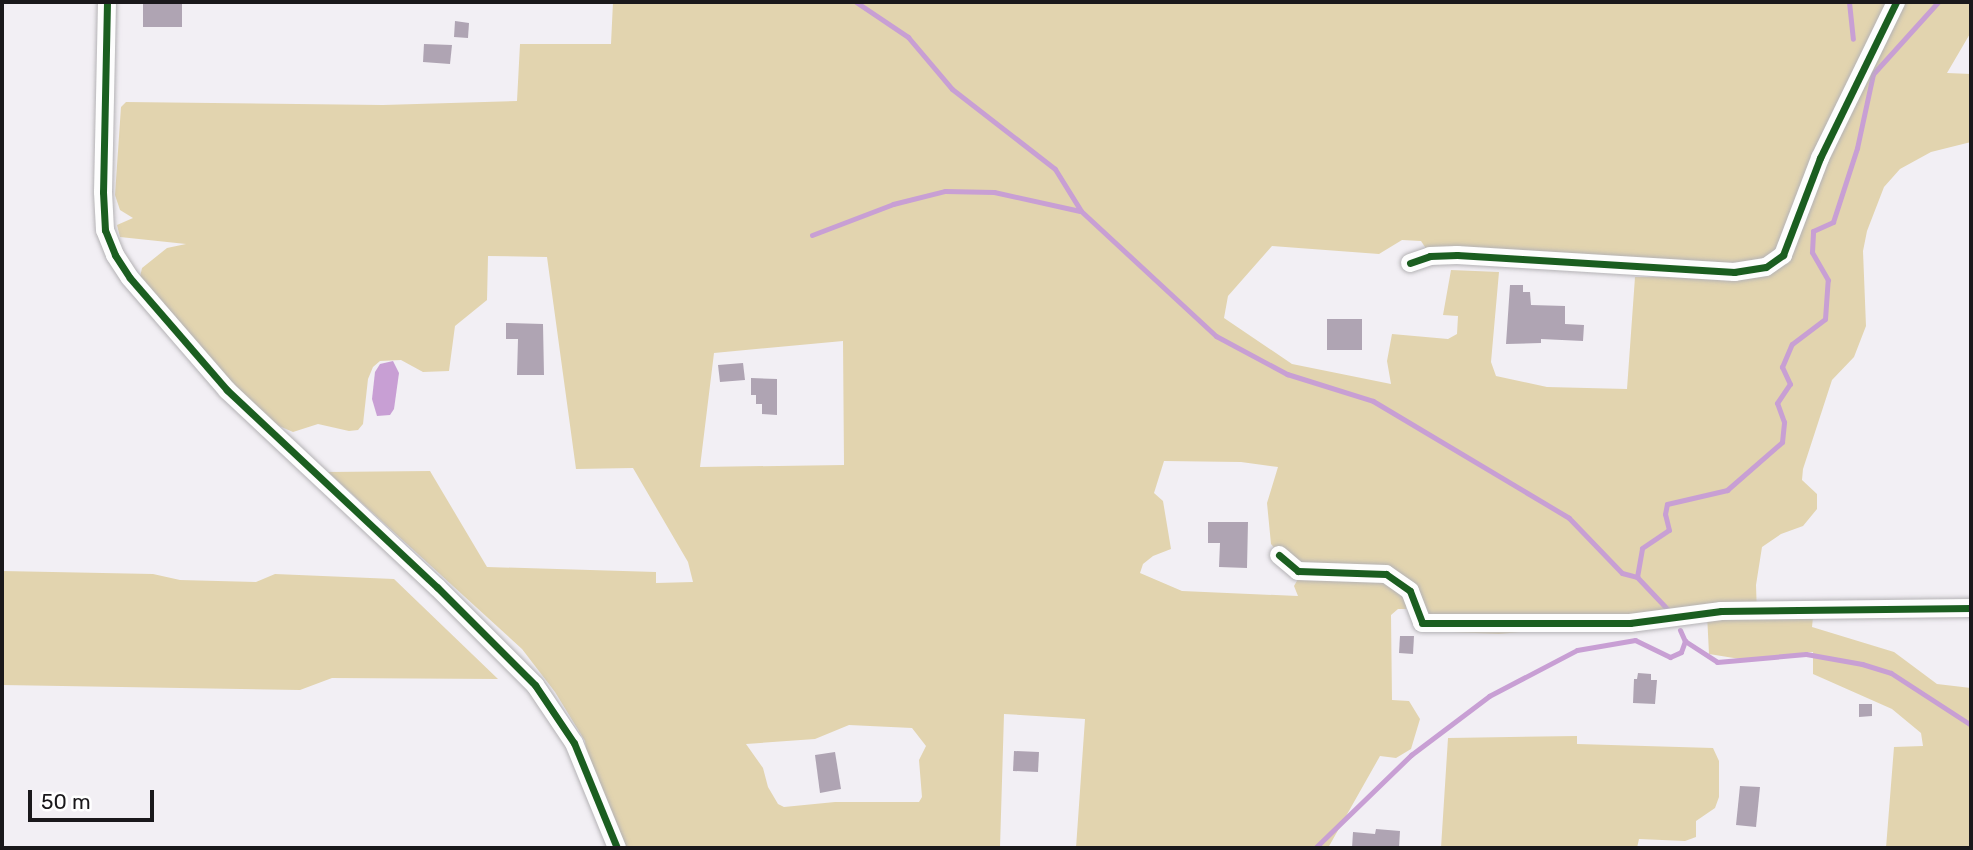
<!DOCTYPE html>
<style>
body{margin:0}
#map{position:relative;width:1973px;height:850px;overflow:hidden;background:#f2eff4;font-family:Rubik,sans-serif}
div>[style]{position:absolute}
.green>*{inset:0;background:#e2d4af}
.water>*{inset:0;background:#c89fd4}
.stream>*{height:5px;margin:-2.5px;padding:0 2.5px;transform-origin:2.5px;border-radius:2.5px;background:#c89fd4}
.building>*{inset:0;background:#afa4b3}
.roads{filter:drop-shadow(0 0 2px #b4b2b5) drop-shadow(0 0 2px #b4b2b5)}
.street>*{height:18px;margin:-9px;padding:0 9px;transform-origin:9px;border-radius:9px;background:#fdfdfd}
.cycleway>*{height:7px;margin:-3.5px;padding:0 3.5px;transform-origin:3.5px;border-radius:3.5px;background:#1b5e20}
span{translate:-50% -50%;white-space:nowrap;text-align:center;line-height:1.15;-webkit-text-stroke:7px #fff;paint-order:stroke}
.frame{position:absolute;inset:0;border:4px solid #1a181b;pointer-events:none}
.scale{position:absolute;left:28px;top:790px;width:126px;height:32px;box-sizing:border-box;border:4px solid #1a181b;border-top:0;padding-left:9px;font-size:21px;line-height:24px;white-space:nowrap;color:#1a181b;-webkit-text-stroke:5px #fff;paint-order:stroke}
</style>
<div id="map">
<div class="green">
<i style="clip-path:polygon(evenodd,613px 2px,1971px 2px,1971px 32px,1947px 73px,1971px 74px,1971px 142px,1931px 152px,1900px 169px,1884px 187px,1867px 231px,1863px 251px,1866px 326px,1854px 357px,1832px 380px,1803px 469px,1802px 480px,1817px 494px,1817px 509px,1803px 526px,1781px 534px,1762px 547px,1756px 585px,1757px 615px,1813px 617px,1812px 627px,1894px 652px,1937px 684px,1971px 688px,1971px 848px,1886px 848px,1894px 747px,1923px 746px,1921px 733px,1892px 709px,1813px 674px,1813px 652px,1740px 659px,1709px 654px,1707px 614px,1499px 634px,1428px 631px,1414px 589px,1408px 581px,1396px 575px,1311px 566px,1295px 562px,1278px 552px,1271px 544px,1267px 503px,1278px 467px,1241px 462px,1164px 461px,1154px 493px,1163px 501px,1171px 549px,1153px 556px,1143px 564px,1140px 573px,1182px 591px,1298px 596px,1294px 586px,1301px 574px,1382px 582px,1394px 586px,1406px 601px,1406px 609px,1398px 609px,1391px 615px,1392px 700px,1409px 701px,1420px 719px,1411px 749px,1396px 758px,1380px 756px,1328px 848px,1076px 848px,1085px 719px,1004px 714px,1000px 848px,627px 848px,587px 757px,585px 741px,555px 692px,522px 649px,328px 472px,430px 471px,487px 567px,656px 572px,656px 583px,693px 582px,688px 562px,633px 468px,576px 469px,547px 257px,488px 256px,487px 300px,455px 326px,449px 371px,423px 372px,401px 360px,380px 361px,373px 367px,368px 379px,363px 424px,358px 430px,349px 431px,318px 424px,293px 432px,272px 423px,224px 377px,140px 277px,142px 268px,167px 248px,186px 244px,120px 237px,117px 225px,133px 218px,120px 210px,115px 195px,121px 107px,126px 102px,383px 105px,517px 101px,520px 44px,611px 44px,613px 2px,1402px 240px,1421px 241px,1429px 253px,1713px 268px,1745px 266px,1741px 277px,1635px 277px,1627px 389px,1547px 387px,1496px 376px,1491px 362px,1499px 272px,1451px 270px,1443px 315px,1458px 316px,1457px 334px,1448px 339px,1392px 334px,1387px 361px,1391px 384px,1292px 364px,1224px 318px,1228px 296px,1272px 246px,1379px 254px,1402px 240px,613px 2px,843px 341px,844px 465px,700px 467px,714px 353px,843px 341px,613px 2px,849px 725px,912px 728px,926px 746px,919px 760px,922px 797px,919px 802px,835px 802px,784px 807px,778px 804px,768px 787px,763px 768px,746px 744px,815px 739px,849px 725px)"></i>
<i style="clip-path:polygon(2px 571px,153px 574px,180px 580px,256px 582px,275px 574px,394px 579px,498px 679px,332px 678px,300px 690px,2px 685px)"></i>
<i style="clip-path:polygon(1577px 736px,1577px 744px,1713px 748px,1719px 761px,1719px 797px,1715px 808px,1696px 821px,1696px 837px,1685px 841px,1639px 839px,1637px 848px,1441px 848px,1448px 738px)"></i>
</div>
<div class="water">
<i style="clip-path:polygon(393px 361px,399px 373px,394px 409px,390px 415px,377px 416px,372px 399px,375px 372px,380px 364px)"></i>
</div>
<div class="stream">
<i style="left:856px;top:2px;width:63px;rotate:33.9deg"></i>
<i style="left:908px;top:37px;width:68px;rotate:49.8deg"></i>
<i style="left:952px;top:89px;width:130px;rotate:37.8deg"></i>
<i style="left:1055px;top:169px;width:49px;rotate:58.2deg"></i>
<i style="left:1081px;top:211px;width:184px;rotate:42.8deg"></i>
<i style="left:1216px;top:336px;width:81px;rotate:28.2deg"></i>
<i style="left:1287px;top:374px;width:90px;rotate:17.4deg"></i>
<i style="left:1373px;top:401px;width:228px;rotate:30.8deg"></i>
<i style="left:1569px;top:518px;width:76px;rotate:46.1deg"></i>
<i style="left:1622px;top:573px;width:16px;rotate:15deg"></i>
<i style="left:1637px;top:577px;width:51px;rotate:46.6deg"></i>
<i style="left:1849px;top:2px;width:37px;rotate:84deg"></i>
<i style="left:812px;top:235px;width:87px;rotate:-20.9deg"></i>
<i style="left:893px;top:204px;width:54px;rotate:-14deg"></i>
<i style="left:945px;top:191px;width:49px;rotate:1.2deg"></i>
<i style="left:994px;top:192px;width:88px;rotate:12.5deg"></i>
<i style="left:1637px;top:577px;width:29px;rotate:-80deg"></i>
<i style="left:1642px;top:548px;width:32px;rotate:-34deg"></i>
<i style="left:1669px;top:530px;width:16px;rotate:-104deg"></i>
<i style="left:1665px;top:514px;width:10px;rotate:-79deg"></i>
<i style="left:1667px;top:504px;width:62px;rotate:-13.1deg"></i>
<i style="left:1727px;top:490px;width:73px;rotate:-41.1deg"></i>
<i style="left:1782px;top:442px;width:20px;rotate:-84deg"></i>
<i style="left:1784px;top:422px;width:20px;rotate:-110deg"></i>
<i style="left:1777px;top:403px;width:23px;rotate:-56deg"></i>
<i style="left:1790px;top:384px;width:19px;rotate:-115deg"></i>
<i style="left:1782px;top:367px;width:25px;rotate:-67deg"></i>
<i style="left:1792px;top:344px;width:41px;rotate:-37.1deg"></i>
<i style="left:1825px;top:319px;width:39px;rotate:-86deg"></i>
<i style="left:1828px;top:280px;width:32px;rotate:-120deg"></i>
<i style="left:1812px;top:252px;width:21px;rotate:-87deg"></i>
<i style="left:1813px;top:231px;width:22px;rotate:-24deg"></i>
<i style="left:1833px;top:222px;width:78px;rotate:-72deg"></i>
<i style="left:1857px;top:148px;width:76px;rotate:-77.8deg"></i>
<i style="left:1873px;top:74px;width:97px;rotate:-47.9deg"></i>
<i style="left:1680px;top:630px;width:12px;rotate:66deg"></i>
<i style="left:1685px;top:641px;width:38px;rotate:33deg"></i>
<i style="left:1717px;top:662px;width:89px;rotate:-5.1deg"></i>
<i style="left:1806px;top:654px;width:57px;rotate:10.1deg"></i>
<i style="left:1862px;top:664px;width:30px;rotate:17deg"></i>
<i style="left:1891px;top:673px;width:95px;rotate:33deg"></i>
<i style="left:1315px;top:848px;width:134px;rotate:-44.1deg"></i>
<i style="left:1411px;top:755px;width:98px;rotate:-37.1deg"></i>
<i style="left:1489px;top:696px;width:99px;rotate:-27.6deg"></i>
<i style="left:1577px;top:650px;width:59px;rotate:-9.8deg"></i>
<i style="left:1635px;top:640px;width:39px;rotate:26deg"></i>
<i style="left:1670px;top:657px;width:12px;rotate:-24deg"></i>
<i style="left:1681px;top:652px;width:12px;rotate:-70deg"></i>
</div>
<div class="building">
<i style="clip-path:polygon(143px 2px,182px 2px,182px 27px,143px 27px)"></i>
<i style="clip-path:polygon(455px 21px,469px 23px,468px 38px,454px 37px)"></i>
<i style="clip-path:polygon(424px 44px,452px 45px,450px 64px,423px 62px)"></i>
<i style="clip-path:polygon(1510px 285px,1523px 285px,1523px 292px,1530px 292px,1531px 305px,1565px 306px,1565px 324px,1584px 325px,1583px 341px,1541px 339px,1541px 343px,1506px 344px)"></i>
<i style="clip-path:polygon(1327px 319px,1362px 319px,1362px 350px,1327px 350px)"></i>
<i style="clip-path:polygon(506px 323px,543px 324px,544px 375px,517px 375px,518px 339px,506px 339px)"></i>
<i style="clip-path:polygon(743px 363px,745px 380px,720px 382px,718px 365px)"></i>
<i style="clip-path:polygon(751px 378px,777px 379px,777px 415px,762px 414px,762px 404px,756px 404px,756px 395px,751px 395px)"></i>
<i style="clip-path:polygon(1208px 522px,1248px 522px,1247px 568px,1219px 567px,1220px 543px,1208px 543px)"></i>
<i style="clip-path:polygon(1400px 636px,1414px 636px,1413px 654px,1399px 653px)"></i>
<i style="clip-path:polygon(1638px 673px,1651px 674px,1651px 680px,1657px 680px,1655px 704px,1633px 703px,1634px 679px,1637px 679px)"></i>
<i style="clip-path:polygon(1859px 704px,1872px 704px,1872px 716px,1859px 717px)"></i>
<i style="clip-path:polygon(1014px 751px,1039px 752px,1038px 772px,1013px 771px)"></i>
<i style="clip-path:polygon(835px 752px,841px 789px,820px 793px,815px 755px)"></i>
<i style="clip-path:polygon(1740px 786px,1760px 787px,1756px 827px,1736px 825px)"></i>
<i style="clip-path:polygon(1376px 829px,1400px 831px,1399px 848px,1352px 848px,1353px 832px,1375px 834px)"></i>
</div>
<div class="roads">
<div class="street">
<i style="left:107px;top:2px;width:190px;rotate:91.2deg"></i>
<i style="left:103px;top:192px;width:38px;rotate:87deg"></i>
<i style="left:105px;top:230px;width:27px;rotate:68deg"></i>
<i style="left:115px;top:255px;width:27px;rotate:57deg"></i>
<i style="left:130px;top:278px;width:148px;rotate:49.1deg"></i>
<i style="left:227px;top:390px;width:288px;rotate:43.2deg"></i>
<i style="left:437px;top:587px;width:139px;rotate:45deg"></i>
<i style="left:535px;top:685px;width:70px;rotate:56.1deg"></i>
<i style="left:574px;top:743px;width:113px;rotate:67.7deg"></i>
<i style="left:1410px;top:263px;width:21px;rotate:-19deg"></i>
<i style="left:1430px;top:256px;width:27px;rotate:-2deg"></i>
<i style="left:1457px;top:255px;width:278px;rotate:3.5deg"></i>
<i style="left:1734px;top:272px;width:32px;rotate:-9deg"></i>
<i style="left:1766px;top:267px;width:21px;rotate:-35deg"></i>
<i style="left:1783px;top:255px;width:104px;rotate:-69.1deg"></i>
<i style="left:1820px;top:158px;width:174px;rotate:-64deg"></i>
<i style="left:1279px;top:555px;width:25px;rotate:40deg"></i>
<i style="left:1298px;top:571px;width:88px;rotate:2deg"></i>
<i style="left:1386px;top:574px;width:29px;rotate:35deg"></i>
<i style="left:1410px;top:591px;width:34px;rotate:69deg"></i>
<i style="left:1422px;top:623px;width:208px"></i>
<i style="left:1630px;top:623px;width:92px;rotate:-7.5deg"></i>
<i style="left:1721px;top:611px;width:250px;rotate:-0.7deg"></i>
</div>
</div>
<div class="cycleway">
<i style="left:107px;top:2px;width:190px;rotate:91.2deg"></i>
<i style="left:103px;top:192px;width:38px;rotate:87deg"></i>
<i style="left:105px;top:230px;width:27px;rotate:68deg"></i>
<i style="left:115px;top:255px;width:27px;rotate:57deg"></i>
<i style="left:130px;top:278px;width:148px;rotate:49.1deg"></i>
<i style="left:227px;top:390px;width:288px;rotate:43.2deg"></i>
<i style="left:437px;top:587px;width:139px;rotate:45deg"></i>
<i style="left:535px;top:685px;width:70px;rotate:56.1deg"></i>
<i style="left:574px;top:743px;width:113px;rotate:67.7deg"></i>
<i style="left:1410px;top:263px;width:21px;rotate:-19deg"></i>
<i style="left:1430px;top:256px;width:27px;rotate:-2deg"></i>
<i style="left:1457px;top:255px;width:278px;rotate:3.5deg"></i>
<i style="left:1734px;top:272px;width:32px;rotate:-9deg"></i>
<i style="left:1766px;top:267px;width:21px;rotate:-35deg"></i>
<i style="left:1783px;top:255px;width:104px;rotate:-69.1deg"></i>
<i style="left:1820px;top:158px;width:174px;rotate:-64deg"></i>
<i style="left:1279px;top:555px;width:25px;rotate:40deg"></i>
<i style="left:1298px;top:571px;width:88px;rotate:2deg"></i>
<i style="left:1386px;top:574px;width:29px;rotate:35deg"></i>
<i style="left:1410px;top:591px;width:34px;rotate:69deg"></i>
<i style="left:1422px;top:623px;width:208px"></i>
<i style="left:1630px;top:623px;width:92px;rotate:-7.5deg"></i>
<i style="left:1721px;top:611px;width:250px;rotate:-0.7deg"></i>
</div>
<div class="frame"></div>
<div class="scale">50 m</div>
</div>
